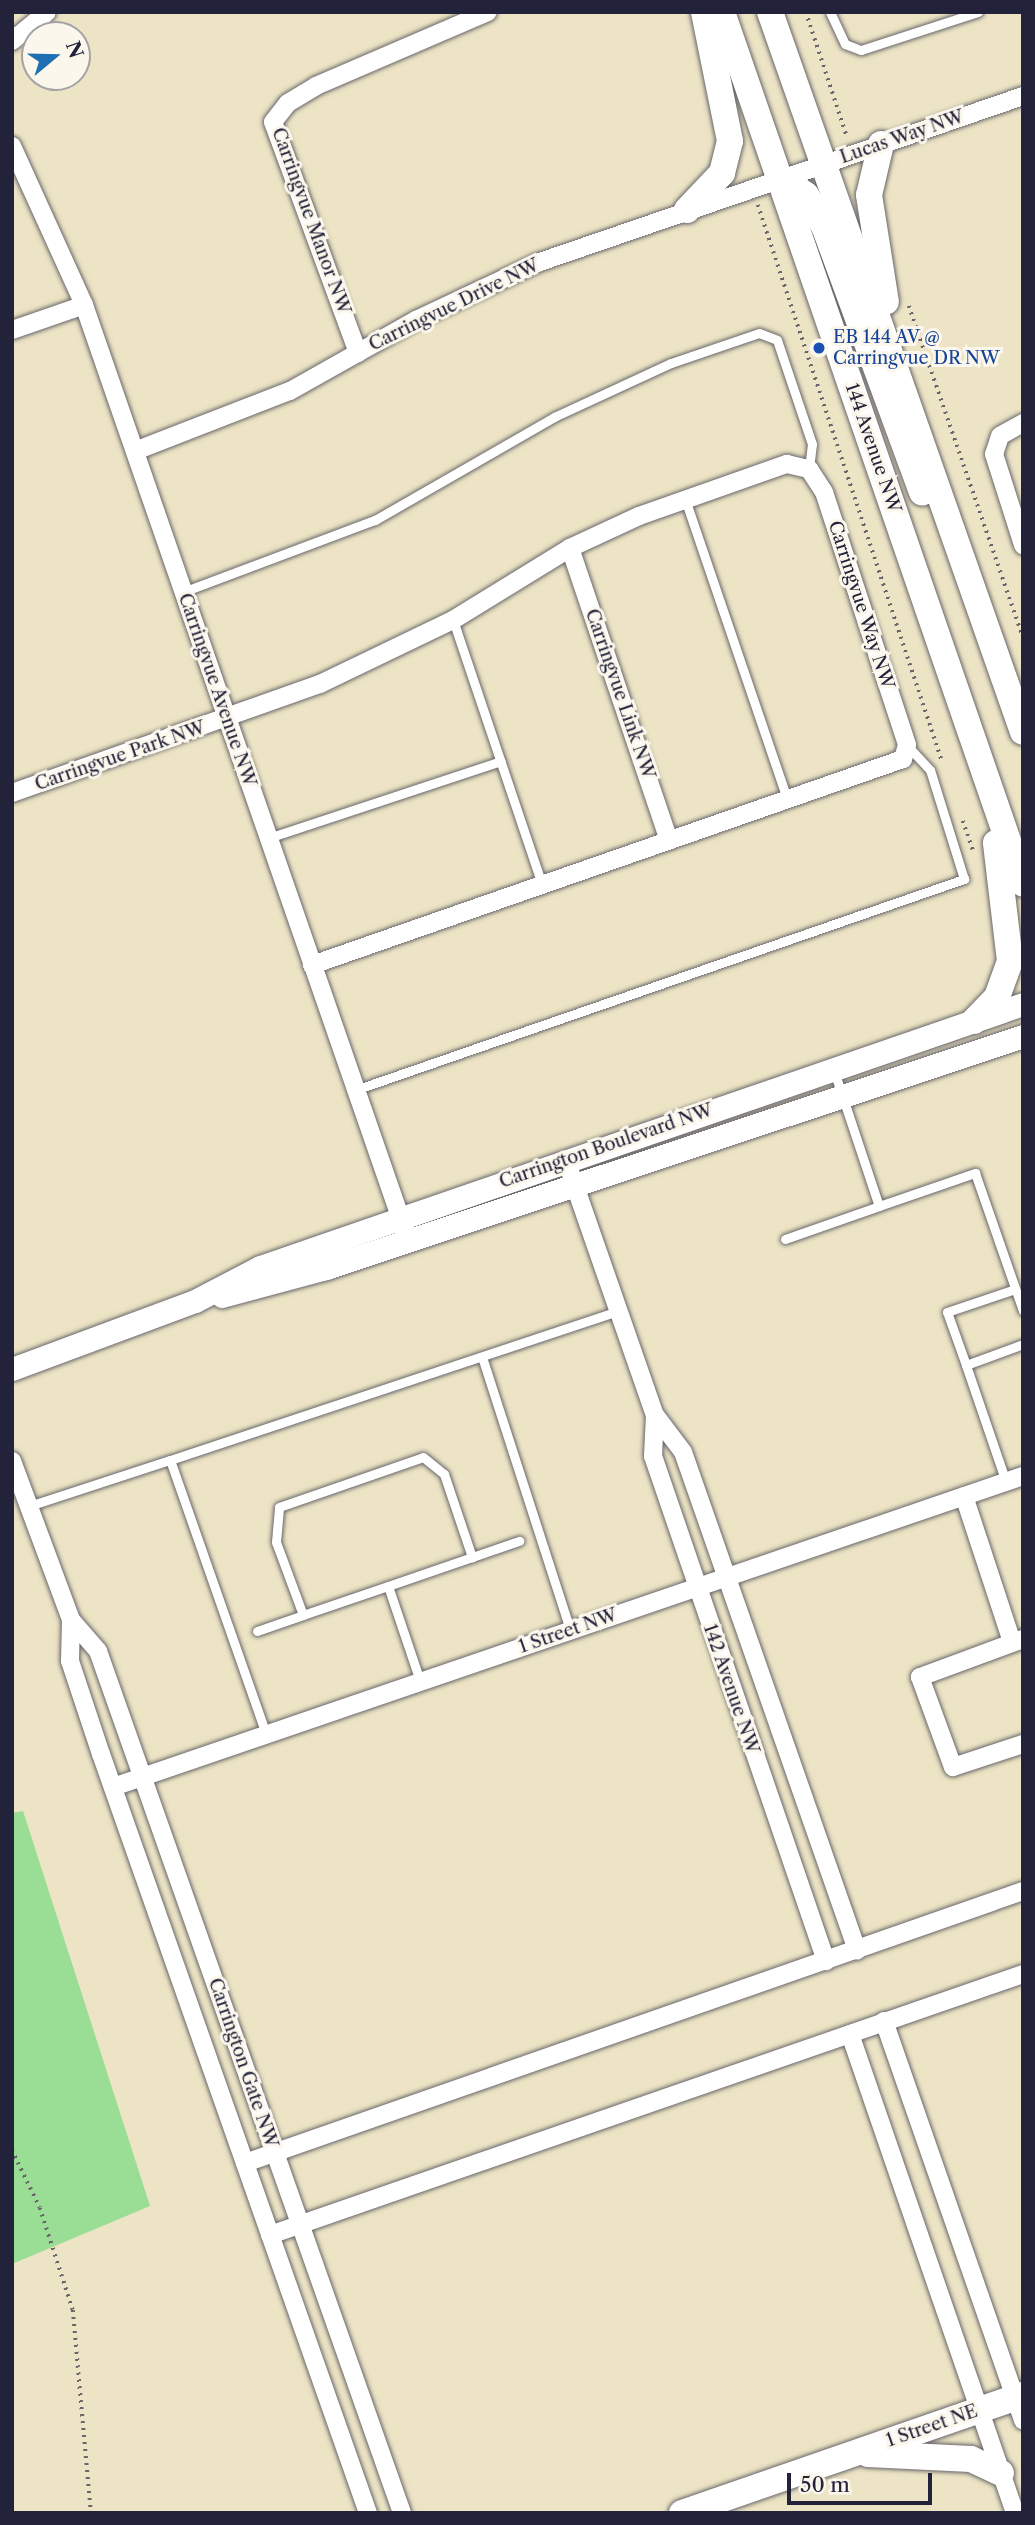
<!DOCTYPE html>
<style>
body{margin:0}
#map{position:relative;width:1035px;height:2525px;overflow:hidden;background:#ece4c4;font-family:"Libre Caslon Text",serif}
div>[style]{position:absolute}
.green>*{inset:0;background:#9add94}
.path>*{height:3.5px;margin-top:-1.75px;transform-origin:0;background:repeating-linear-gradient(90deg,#69666b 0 2px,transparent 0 7px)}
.roads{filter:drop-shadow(0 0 2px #69666b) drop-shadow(0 0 2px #69666b)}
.service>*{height:9px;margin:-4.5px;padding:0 4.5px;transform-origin:4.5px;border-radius:4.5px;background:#fff}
.minor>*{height:18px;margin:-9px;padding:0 9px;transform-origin:9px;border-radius:9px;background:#fff}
.tertiary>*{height:23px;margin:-11.5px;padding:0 11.5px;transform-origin:11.5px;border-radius:11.5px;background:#fff}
.secondary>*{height:26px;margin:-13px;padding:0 13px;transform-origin:13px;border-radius:13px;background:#fff}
.dots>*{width:19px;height:19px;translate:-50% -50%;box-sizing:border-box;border:4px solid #fbf7ec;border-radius:50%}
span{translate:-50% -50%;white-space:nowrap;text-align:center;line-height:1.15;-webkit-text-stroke:6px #fbf7ec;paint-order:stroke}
.street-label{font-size:18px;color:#22223b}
.transit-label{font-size:18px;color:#164399}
.left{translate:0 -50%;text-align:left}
.frame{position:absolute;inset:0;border:14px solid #22223b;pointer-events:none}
.north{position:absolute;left:21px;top:21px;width:70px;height:70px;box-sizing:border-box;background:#fbf7ec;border:2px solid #a4a2a5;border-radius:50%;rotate:71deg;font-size:19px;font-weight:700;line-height:28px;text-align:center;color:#22223b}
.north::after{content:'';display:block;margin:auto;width:24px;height:32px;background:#1f6fb2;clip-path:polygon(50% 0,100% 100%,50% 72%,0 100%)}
.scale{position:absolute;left:787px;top:2473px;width:145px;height:32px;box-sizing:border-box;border:4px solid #22223b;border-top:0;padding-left:9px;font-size:21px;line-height:24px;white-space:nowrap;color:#22223b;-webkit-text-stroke:5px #fbf7ec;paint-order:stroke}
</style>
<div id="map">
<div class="green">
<i style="clip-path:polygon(23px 1811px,150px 2206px,12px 2264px,12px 1813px)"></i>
</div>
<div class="path">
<i style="left:806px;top:12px;width:132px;rotate:71.8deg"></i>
<i style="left:758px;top:205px;width:586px;rotate:71.69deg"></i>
<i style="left:909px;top:306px;width:350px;rotate:71deg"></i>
<i style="left:963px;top:821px;width:31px;rotate:71deg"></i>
<i style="left:12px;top:2150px;width:64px;rotate:64.2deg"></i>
<i style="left:40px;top:2208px;width:107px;rotate:72.1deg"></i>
<i style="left:73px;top:2310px;width:204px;rotate:84.9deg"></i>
</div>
<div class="roads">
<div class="service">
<i style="left:830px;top:12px;width:35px;rotate:65deg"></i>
<i style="left:845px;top:44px;width:17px;rotate:21deg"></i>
<i style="left:861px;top:50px;width:123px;rotate:-18deg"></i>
<i style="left:685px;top:499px;width:319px;rotate:71.2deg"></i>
<i style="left:183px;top:592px;width:205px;rotate:-20.6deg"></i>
<i style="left:375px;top:520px;width:207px;rotate:-29.9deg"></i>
<i style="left:554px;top:417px;width:129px;rotate:-24.8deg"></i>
<i style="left:671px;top:363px;width:93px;rotate:-18.8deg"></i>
<i style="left:759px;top:333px;width:19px;rotate:21deg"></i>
<i style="left:777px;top:340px;width:110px;rotate:71.4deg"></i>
<i style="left:812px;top:444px;width:25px;rotate:97deg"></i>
<i style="left:453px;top:620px;width:279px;rotate:71.4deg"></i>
<i style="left:268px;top:838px;width:245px;rotate:-18.3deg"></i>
<i style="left:834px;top:1071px;width:142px;rotate:71.6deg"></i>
<i style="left:879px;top:1206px;width:102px;rotate:-19deg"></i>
<i style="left:975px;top:1173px;width:146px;rotate:70.8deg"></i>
<i style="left:355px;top:1090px;width:645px;rotate:-19.11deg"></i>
<i style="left:964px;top:879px;width:114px;rotate:-107.3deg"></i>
<i style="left:930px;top:770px;width:34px;rotate:-133deg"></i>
<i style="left:785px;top:1239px;width:100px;rotate:-19.3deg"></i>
<i style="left:482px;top:1357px;width:287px;rotate:72.1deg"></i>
<i style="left:966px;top:1365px;width:56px;rotate:-109.7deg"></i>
<i style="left:947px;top:1312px;width:72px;rotate:-18.7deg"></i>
<i style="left:1006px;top:1482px;width:124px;rotate:-108.9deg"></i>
<i style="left:966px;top:1365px;width:61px;rotate:-20.2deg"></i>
<i style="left:29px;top:1506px;width:148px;rotate:-18.1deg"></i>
<i style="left:388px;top:1586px;width:90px;rotate:161.2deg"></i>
<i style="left:303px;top:1615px;width:78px;rotate:-110.3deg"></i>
<i style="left:276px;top:1542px;width:35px;rotate:-85deg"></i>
<i style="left:279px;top:1507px;width:152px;rotate:-19.1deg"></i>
<i style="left:423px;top:1457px;width:27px;rotate:39deg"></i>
<i style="left:444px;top:1474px;width:88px;rotate:71.4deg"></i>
<i style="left:257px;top:1631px;width:49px;rotate:-19.2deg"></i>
<i style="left:420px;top:1681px;width:100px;rotate:-108.6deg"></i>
<i style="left:388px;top:1586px;width:139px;rotate:-19deg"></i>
<i style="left:266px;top:1734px;width:290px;rotate:-109.3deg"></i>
<i style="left:170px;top:1460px;width:473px;rotate:-18.4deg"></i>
</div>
<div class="minor">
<i style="left:12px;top:41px;width:45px;rotate:-39.6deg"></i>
<i style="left:12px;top:146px;width:175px;rotate:65.6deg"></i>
<i style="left:84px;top:305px;width:980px;rotate:70.88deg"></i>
<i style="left:12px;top:330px;width:76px;rotate:-19.1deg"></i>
<i style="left:358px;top:353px;width:246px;rotate:-110.2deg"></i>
<i style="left:273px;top:122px;width:24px;rotate:-52deg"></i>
<i style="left:288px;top:103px;width:33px;rotate:-31deg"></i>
<i style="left:316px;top:86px;width:187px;rotate:-23.3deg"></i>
<i style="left:1023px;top:423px;width:26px;rotate:151deg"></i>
<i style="left:1000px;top:436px;width:19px;rotate:108deg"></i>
<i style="left:994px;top:454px;width:96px;rotate:72.3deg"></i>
<i style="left:135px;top:451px;width:166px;rotate:-21.2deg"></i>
<i style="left:290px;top:391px;width:145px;rotate:-29.4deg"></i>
<i style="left:416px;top:320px;width:134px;rotate:-25.2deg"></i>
<i style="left:537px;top:263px;width:514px;rotate:-18.96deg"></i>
<i style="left:570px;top:548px;width:308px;rotate:71.3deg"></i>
<i style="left:12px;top:793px;width:327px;rotate:-19.5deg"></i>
<i style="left:320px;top:684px;width:148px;rotate:-25.7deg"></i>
<i style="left:453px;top:620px;width:137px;rotate:-31.6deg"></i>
<i style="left:570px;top:548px;width:76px;rotate:-24.9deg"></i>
<i style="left:639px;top:516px;width:157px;rotate:-19.4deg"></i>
<i style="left:787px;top:464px;width:23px;rotate:13deg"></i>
<i style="left:809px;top:469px;width:27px;rotate:57deg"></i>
<i style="left:824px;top:492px;width:266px;rotate:71.8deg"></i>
<i style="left:907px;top:745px;width:15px;rotate:106deg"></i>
<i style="left:903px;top:759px;width:626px;rotate:160.78deg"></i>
<i style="left:566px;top:1160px;width:270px;rotate:70.8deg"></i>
<i style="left:655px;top:1415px;width:46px;rotate:52.9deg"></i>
<i style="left:683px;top:1452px;width:528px;rotate:70.74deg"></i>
<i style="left:655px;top:1415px;width:41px;rotate:92.8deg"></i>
<i style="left:653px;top:1456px;width:534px;rotate:71.09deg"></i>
<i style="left:12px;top:1461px;width:170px;rotate:69.6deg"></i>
<i style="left:71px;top:1620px;width:41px;rotate:91.4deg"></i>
<i style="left:70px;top:1661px;width:98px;rotate:71.6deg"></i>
<i style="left:101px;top:1754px;width:805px;rotate:70.62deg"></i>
<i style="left:964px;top:1496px;width:154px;rotate:71.8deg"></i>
<i style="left:71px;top:1620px;width:41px;rotate:48.9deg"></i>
<i style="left:98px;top:1651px;width:914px;rotate:70.57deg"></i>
<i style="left:1023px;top:1639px;width:110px;rotate:159.7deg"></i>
<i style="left:920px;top:1677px;width:96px;rotate:69.9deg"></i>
<i style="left:953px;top:1767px;width:74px;rotate:-18.2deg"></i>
<i style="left:113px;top:1787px;width:962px;rotate:-18.87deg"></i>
<i style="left:884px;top:2021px;width:423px;rotate:70.8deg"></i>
<i style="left:850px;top:2034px;width:507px;rotate:70.99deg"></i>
<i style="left:245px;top:2163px;width:824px;rotate:-19.27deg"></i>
<i style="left:270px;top:2235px;width:797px;rotate:-19.12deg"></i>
</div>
<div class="tertiary">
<i style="left:222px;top:1296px;width:108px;rotate:-15.1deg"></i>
<i style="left:326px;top:1268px;width:735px;rotate:-18.41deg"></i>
<i style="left:12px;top:1369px;width:195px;rotate:-20.4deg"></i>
<i style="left:195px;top:1301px;width:73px;rotate:-27.6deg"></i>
<i style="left:260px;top:1267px;width:807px;rotate:-19.02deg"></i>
</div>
<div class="secondary">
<i style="left:722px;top:12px;width:922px;rotate:70.96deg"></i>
<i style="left:770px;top:12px;width:763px;rotate:70.64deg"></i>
<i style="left:881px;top:144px;width:52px;rotate:103.2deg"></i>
<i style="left:869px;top:195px;width:108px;rotate:81deg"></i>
<i style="left:781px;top:178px;width:30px;rotate:34deg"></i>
<i style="left:806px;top:195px;width:36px;rotate:60deg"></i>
<i style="left:824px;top:226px;width:284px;rotate:69.8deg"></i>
<i style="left:687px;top:210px;width:51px;rotate:-46.6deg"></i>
<i style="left:722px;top:173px;width:33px;rotate:-76deg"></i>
<i style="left:730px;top:141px;width:132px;rotate:-101.4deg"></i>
<i style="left:974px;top:1021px;width:33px;rotate:-46deg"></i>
<i style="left:997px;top:997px;width:38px;rotate:-70deg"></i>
<i style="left:1010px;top:961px;width:119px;rotate:-96.8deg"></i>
<i style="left:868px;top:2454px;width:103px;rotate:2.8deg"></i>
<i style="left:971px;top:2459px;width:33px;rotate:25deg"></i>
<i style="left:682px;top:2513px;width:361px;rotate:-19.1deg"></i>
</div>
</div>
<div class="dots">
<i style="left:819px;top:348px;background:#1a4fb4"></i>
</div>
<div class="street-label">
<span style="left:902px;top:137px;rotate:-19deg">Lucas Way NW</span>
<span style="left:311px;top:221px;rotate:70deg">Carringvue Manor NW</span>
<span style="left:454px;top:305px;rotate:-26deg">Carringvue Drive NW</span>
<span style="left:873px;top:448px;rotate:71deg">144 Avenue NW</span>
<span style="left:861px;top:605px;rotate:72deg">Carringvue Way NW</span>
<span style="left:217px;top:690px;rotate:71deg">Carringvue Avenue NW</span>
<span style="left:620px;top:694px;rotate:71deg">Carringvue Link NW</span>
<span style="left:120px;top:756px;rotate:-19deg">Carringvue Park NW</span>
<span style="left:606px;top:1146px;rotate:-19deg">Carrington Boulevard NW</span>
<span style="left:568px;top:1631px;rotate:-19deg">1 Street NW</span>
<span style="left:731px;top:1689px;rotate:71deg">142 Avenue NW</span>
<span style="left:243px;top:2063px;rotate:71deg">Carrington Gate NW</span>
<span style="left:932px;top:2426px;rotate:-19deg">1 Street NE</span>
</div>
<div class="transit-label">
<span class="left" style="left:833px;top:348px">EB 144 AV @<br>Carringvue DR NW</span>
</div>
<div class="frame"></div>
<div class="north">N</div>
<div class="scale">50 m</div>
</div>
